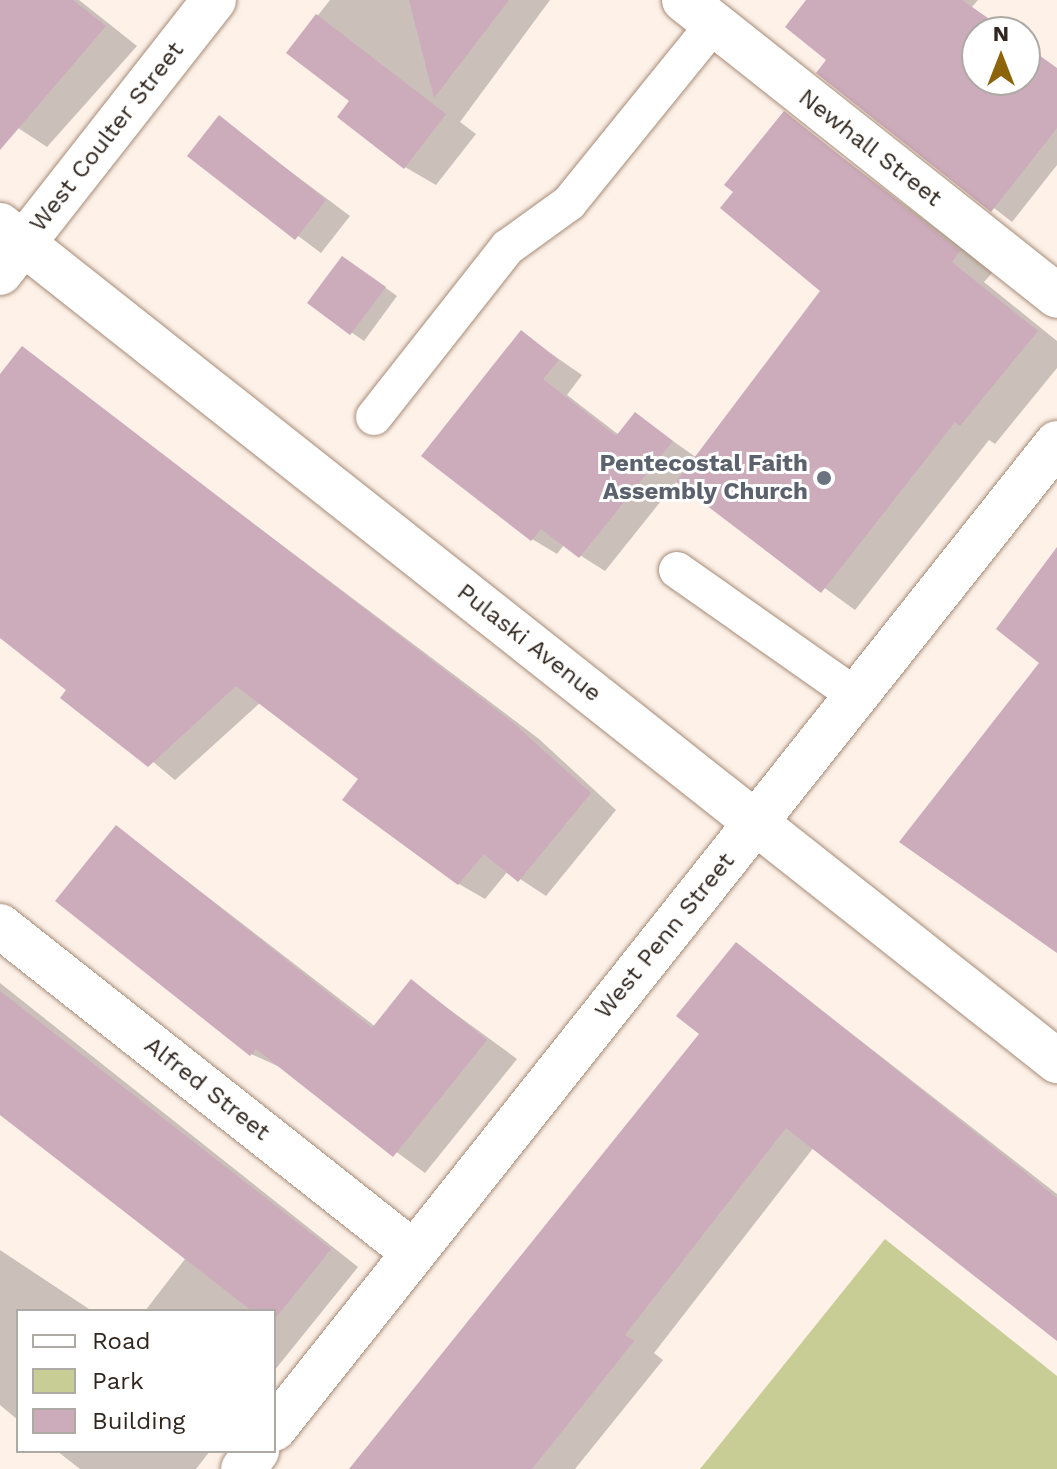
<!DOCTYPE html>
<style>
body{margin:0}
#map{position:relative;width:1057px;height:1469px;overflow:hidden;background:#fdf1e8;font-family:"Work Sans",sans-serif}
div>[style]{position:absolute}
.green>*{inset:0;background:#c7cd94}
.shadow>*{inset:0;background:#0003}
.building>*{inset:0;background:#ccabbb}
.roads{filter:drop-shadow(0 0 2px #a78b77) drop-shadow(0 0 2px #a78b77)}
.service>*{height:36px;margin:-18px;padding:0 18px;transform-origin:18px;border-radius:18px;background:#fff}
.minor>*{height:44px;margin:-22px;padding:0 22px;transform-origin:22px;border-radius:22px;background:#fff}
.dots>*{width:22px;height:22px;translate:-50% -50%;box-sizing:border-box;border:4px solid #fff;border-radius:50%}
span{translate:-50% -50%;white-space:nowrap;text-align:center;line-height:1.15;-webkit-text-stroke:6px #fff;paint-order:stroke}
.street-label{font-size:24px;color:#32271f}
.worship-label{font-size:24px;color:#5b616d;font-weight:700}
.right{translate:-100% -50%;text-align:right}
.legend{position:absolute;left:16px;top:1309px;width:260px;height:144px;box-sizing:border-box;background:#fff;border:2px solid #ada9a5;margin:0;padding:10px 14px;list-style:none;font-size:24px;color:#32271f}
.legend li{display:flex;align-items:center;gap:16px;height:40px}
.legend b{width:40px;border:2px solid #ada9a5}
.north{position:absolute;left:961px;top:16px;width:80px;height:80px;box-sizing:border-box;background:#fff;border:2px solid #ada9a5;border-radius:50%;rotate:0deg;font-size:22px;font-weight:700;line-height:32px;text-align:center;color:#32271f}
.north::after{content:'';display:block;margin:auto;width:28px;height:36px;background:#8e640a;clip-path:polygon(50% 0,100% 100%,50% 72%,0 100%)}
</style>
<div id="map">
<div class="green">
<i style="clip-path:polygon(885px 1239px,1057px 1376px,1057px 1469px,700px 1469px)"></i>
</div>
<div class="shadow">
<i style="clip-path:polygon(0 0,79px 0,137px 46px,47px 147px,0 116px)"></i>
<i style="clip-path:polygon(330px 0,550px 0,460px 122px,476px 134px,436px 185px,405px 167px,352px 101px,289px 52px)"></i>
<i style="clip-path:polygon(809px 0,978px 0,972px 7px,1008px 32px,977px 32px,977px 80px,1025px 80px,1025px 62px,1057px 86px,1057px 165px,1012px 222px,819px 72px,829px 59px)"></i>
<i style="clip-path:polygon(785px 114px,993px 272px,984px 282px,1057px 341px,1057px 368px,995px 444px,989px 440px,855px 610px,677px 481px,605px 571px,564px 545px,557px 554px,532px 539px,521px 333px,582px 375px,567px 395px,619px 435px,636px 415px,697px 458px,822px 291px)"></i>
<i style="clip-path:polygon(219px 118px,350px 216px,321px 253px,190px 155px)"></i>
<i style="clip-path:polygon(355px 266px,397px 296px,364px 341px,309px 303px)"></i>
<i style="clip-path:polygon(22px 349px,539px 739px,616px 810px,546px 896px,508px 871px,485px 899px,459px 884px,361px 779px,261px 702px,175px 780px,0 635px,0 380px)"></i>
<i style="clip-path:polygon(1057px 684px,1057px 952px,902px 842px)"></i>
<i style="clip-path:polygon(117px 827px,376px 1027px,412px 982px,517px 1059px,425px 1173px,284px 1069px,251px 1054px)"></i>
<i style="clip-path:polygon(737px 944px,1057px 1194px,1057px 1338px,814px 1147px,654px 1353px,663px 1360px,575px 1469px,354px 1469px,702px 1034px)"></i>
<i style="clip-path:polygon(0 983px,358px 1267px,274px 1371px,274px 1311px,145px 1311px,185px 1259px,0 1112px)"></i>
<i style="clip-path:polygon(0 1250px,92px 1311px,18px 1311px,18px 1420px,0 1405px)"></i>
<i style="clip-path:polygon(57px 1451px,210px 1451px,196px 1469px,80px 1469px)"></i>
</div>
<div class="building">
<i style="clip-path:polygon(0 0,73px 0,106px 26px,0 150px)"></i>
<i style="clip-path:polygon(409px 0,509px 0,434px 98px)"></i>
<i style="clip-path:polygon(806px 0,962px 0,1007px 32px,977px 32px,977px 80px,1025px 80px,1025px 45px,1057px 68px,1057px 128px,991px 212px,816px 73px,826px 60px,785px 27px)"></i>
<i style="clip-path:polygon(316px 14px,446px 114px,404px 169px,337px 117px,349px 101px,286px 53px)"></i>
<i style="clip-path:polygon(784px 111px,960px 251px,952px 262px,1038px 331px,960px 426px,955px 422px,821px 593px,676px 482px,820px 291px,720px 208px,733px 192px,724px 185px)"></i>
<i style="clip-path:polygon(219px 115px,326px 200px,295px 240px,187px 156px)"></i>
<i style="clip-path:polygon(342px 256px,386px 287px,350px 335px,307px 303px)"></i>
<i style="clip-path:polygon(521px 330px,559px 360px,543px 379px,616px 436px,635px 412px,673px 441px,579px 558px,541px 529px,531px 541px,421px 456px)"></i>
<i style="clip-path:polygon(22px 346px,512px 722px,591px 793px,518px 882px,484px 854px,458px 885px,342px 800px,358px 779px,236px 686px,148px 767px,60px 698px,66px 690px,0 638px,0 374px)"></i>
<i style="clip-path:polygon(1057px 547px,1057px 953px,899px 842px,1039px 663px,996px 629px)"></i>
<i style="clip-path:polygon(116px 825px,372px 1028px,411px 979px,487px 1040px,393px 1157px,256px 1049px,250px 1056px,55px 901px)"></i>
<i style="clip-path:polygon(736px 942px,1057px 1198px,1057px 1341px,786px 1128px,625px 1335px,634px 1341px,532px 1469px,349px 1469px,699px 1034px,676px 1016px)"></i>
<i style="clip-path:polygon(0 991px,331px 1249px,274px 1320px,274px 1311px,252px 1311px,0 1115px)"></i>
</div>
<div class="roads">
<div class="service">
<i style="left:374px;top:417px;width:216px;rotate:-51.8deg"></i>
<i style="left:508px;top:247px;width:75px;rotate:-35.8deg"></i>
<i style="left:569px;top:203px;width:230px;rotate:-51deg"></i>
<i style="left:677px;top:570px;width:219px;rotate:35.1deg"></i>
</div>
<div class="minor">
<i style="left:684px;top:0;width:476px;rotate:38.4deg"></i>
<i style="left:0;top:225px;width:1348px;rotate:38.34deg"></i>
<i style="left:0;top:273px;width:347px;rotate:-51.9deg"></i>
<i style="left:0;top:926px;width:526px;rotate:38.29deg"></i>
<i style="left:274px;top:1429px;width:1259px;rotate:-51.55deg"></i>
<i style="left:243px;top:1469px;width:23px;rotate:-52deg"></i>
</div>
</div>
<div class="dots">
<i style="left:824px;top:478px;background:#6b7280"></i>
</div>
<div class="street-label">
<span style="left:107px;top:137px;rotate:-52deg">West Coulter Street</span>
<span style="left:870px;top:148px;rotate:38deg">Newhall Street</span>
<span style="left:529px;top:643px;rotate:38deg">Pulaski Avenue</span>
<span style="left:665px;top:936px;rotate:-51deg">West Penn Street</span>
<span style="left:207px;top:1089px;rotate:38deg">Alfred Street</span>
</div>
<div class="worship-label">
<span class="right" style="left:808px;top:478px">Pentecostal Faith<br>Assembly Church</span>
</div>
<ul class="legend">
<li><b style="height:10px;background:#fff"></b>Road</li>
<li><b style="height:22px;background:#c7cd94"></b>Park</li>
<li><b style="height:22px;background:#ccabbb"></b>Building</li>
</ul>
<div class="north">N</div>
</div>
